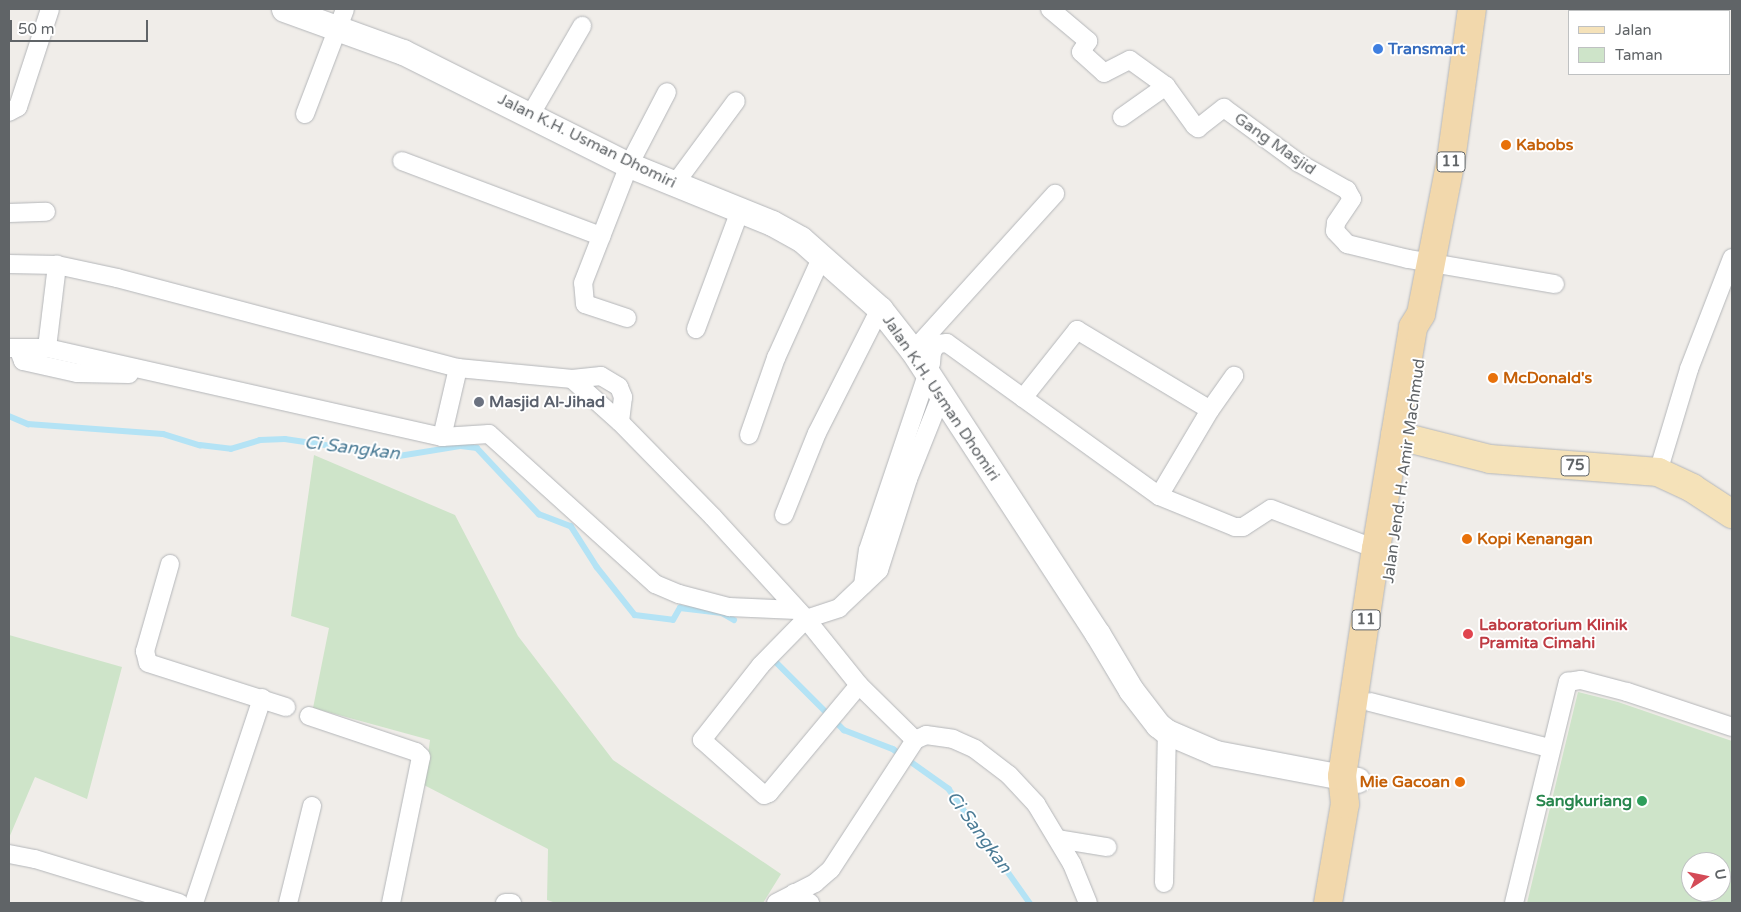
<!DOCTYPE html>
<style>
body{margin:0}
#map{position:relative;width:1741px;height:912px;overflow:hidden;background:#f0ede9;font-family:"Varela Round",sans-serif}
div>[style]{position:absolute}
.green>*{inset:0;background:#cee4c9}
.stream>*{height:5.5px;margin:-2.75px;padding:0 2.75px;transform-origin:2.75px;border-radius:2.75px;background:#b4e3f5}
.roads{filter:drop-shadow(0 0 1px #b4b6b9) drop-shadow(0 0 1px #b4b6b9)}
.minor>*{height:18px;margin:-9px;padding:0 9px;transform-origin:9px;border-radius:9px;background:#fff}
.secondary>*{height:25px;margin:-12.5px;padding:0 12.5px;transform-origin:12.5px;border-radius:12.5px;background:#fff}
.primary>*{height:28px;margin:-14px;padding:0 14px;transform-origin:14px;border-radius:14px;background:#f5e2b9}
.trunk>*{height:28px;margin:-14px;padding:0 14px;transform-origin:14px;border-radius:14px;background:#f2d8ac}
.dots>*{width:14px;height:14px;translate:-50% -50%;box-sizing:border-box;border:2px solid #fff;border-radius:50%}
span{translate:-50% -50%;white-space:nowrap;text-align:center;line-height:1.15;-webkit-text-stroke:4px #fff;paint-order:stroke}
.shield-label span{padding:1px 4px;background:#fff;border:1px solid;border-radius:4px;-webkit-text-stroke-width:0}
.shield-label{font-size:15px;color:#606467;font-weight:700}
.shop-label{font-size:16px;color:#366cbe;font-weight:700}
.left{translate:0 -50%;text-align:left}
.street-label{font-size:16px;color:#606467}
.food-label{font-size:16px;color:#c56008;font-weight:700}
.right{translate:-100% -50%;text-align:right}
.worship-label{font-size:16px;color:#5b616d;font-weight:700}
.health-label{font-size:16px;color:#be3a42;font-weight:700}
.leisure-label{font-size:16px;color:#27864d;font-weight:700}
.water-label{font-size:18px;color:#4b7b95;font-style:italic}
.frame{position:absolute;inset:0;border:10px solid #606467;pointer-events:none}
.legend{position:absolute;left:1568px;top:10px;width:162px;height:65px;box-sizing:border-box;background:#fff;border:1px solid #bfc1c2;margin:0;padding:6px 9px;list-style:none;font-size:15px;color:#606467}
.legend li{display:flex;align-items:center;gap:10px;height:25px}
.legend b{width:25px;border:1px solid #bfc1c2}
.north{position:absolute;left:1681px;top:852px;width:50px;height:50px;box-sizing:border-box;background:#fff;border:1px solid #bfc1c2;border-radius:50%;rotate:79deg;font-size:14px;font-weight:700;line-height:20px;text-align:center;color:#606467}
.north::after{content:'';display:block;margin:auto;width:18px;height:22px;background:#d44b57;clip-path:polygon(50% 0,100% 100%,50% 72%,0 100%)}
.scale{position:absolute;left:10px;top:20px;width:138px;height:22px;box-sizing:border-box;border:2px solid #606467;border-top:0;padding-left:6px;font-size:15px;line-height:18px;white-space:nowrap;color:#606467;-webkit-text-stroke:4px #fff;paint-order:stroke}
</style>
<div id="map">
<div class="green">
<i style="clip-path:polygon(314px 455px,455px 515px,518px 636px,613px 760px,781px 874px,763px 903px,556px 903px,547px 900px,548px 849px,424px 785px,430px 740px,313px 708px,329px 628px,291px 616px)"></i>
<i style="clip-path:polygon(9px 635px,122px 667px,87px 799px,35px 777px,9px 838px)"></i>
<i style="clip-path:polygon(evenodd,1578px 692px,1618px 702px,1732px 741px,1732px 903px,1527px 903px,1578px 692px,1691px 862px,1721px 862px,1721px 892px,1691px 892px,1691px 862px)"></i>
</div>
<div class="stream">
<i style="left:9px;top:416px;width:21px;rotate:23deg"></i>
<i style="left:28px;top:424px;width:135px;rotate:4.2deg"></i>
<i style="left:163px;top:434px;width:39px;rotate:17deg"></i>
<i style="left:200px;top:445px;width:31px;rotate:7deg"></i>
<i style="left:231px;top:449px;width:30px;rotate:-17deg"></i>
<i style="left:260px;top:440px;width:25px;rotate:-2deg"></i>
<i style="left:285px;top:439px;width:115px;rotate:8.5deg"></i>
<i style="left:399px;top:456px;width:63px;rotate:-9.2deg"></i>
<i style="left:461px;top:446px;width:16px;rotate:7deg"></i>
<i style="left:477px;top:448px;width:91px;rotate:46.8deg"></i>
<i style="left:539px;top:514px;width:34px;rotate:21deg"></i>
<i style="left:571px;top:526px;width:49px;rotate:57.6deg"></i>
<i style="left:597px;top:567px;width:61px;rotate:51.6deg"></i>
<i style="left:635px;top:615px;width:38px;rotate:7deg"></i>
<i style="left:673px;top:620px;width:14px;rotate:-60deg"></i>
<i style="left:680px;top:608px;width:42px;rotate:6.8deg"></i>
<i style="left:722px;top:613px;width:14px;rotate:30deg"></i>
<i style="left:777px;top:663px;width:95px;rotate:45deg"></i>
<i style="left:844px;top:730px;width:53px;rotate:21.2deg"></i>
<i style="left:893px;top:749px;width:69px;rotate:35.5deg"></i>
<i style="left:949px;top:789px;width:140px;rotate:54.6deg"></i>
</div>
<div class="roads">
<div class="minor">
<i style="left:1050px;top:9px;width:50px;rotate:40.1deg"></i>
<i style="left:1088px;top:41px;width:13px;rotate:122deg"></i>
<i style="left:1081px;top:52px;width:31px;rotate:42deg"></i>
<i style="left:1104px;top:73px;width:29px;rotate:-27deg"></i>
<i style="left:1130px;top:60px;width:44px;rotate:35.8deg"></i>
<i style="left:1166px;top:86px;width:49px;rotate:54.1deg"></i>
<i style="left:1195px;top:126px;width:4px;rotate:34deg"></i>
<i style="left:1198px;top:128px;width:33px;rotate:-38deg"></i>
<i style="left:1224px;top:108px;width:93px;rotate:36.3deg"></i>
<i style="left:1299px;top:163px;width:55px;rotate:29.4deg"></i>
<i style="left:1347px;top:190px;width:10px;rotate:61deg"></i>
<i style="left:1352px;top:199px;width:29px;rotate:124deg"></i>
<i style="left:1336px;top:223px;width:8px;rotate:97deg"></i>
<i style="left:1335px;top:231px;width:18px;rotate:47deg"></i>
<i style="left:1347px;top:244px;width:63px;rotate:13.8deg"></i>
<i style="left:1408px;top:259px;width:149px;rotate:9.7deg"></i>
<i style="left:9px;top:112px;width:10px;rotate:-29deg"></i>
<i style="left:18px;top:107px;width:103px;rotate:-71.9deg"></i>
<i style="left:305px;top:114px;width:112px;rotate:-69.1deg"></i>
<i style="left:531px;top:114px;width:102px;rotate:-59.9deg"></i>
<i style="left:1122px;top:117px;width:54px;rotate:-35.2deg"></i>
<i style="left:402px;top:161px;width:213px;rotate:20.7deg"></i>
<i style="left:674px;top:185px;width:104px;rotate:-53.6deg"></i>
<i style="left:9px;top:213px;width:37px;rotate:-2deg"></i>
<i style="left:9px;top:264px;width:48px;rotate:1.2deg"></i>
<i style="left:57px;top:265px;width:61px;rotate:12.2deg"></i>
<i style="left:117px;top:278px;width:353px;rotate:14.8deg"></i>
<i style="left:458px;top:368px;width:115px;rotate:5.5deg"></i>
<i style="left:572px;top:379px;width:64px;rotate:41.9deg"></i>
<i style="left:620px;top:422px;width:133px;rotate:45.6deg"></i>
<i style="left:713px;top:517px;width:138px;rotate:47.6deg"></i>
<i style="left:806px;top:619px;width:85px;rotate:51.2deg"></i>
<i style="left:859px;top:685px;width:78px;rotate:44.5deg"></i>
<i style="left:627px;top:318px;width:44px;rotate:-161.6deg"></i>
<i style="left:585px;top:304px;width:21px;rotate:-95deg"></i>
<i style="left:583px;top:283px;width:127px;rotate:-68.7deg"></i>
<i style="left:629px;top:165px;width:82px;rotate:-62.5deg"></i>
<i style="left:696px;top:329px;width:126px;rotate:-69.6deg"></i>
<i style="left:9px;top:348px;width:38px"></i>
<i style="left:47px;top:348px;width:405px;rotate:12.7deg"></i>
<i style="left:442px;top:437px;width:47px;rotate:-3.7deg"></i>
<i style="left:489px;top:434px;width:224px;rotate:42.1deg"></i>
<i style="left:655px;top:584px;width:26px;rotate:23deg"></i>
<i style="left:679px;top:594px;width:52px;rotate:14.6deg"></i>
<i style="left:729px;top:607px;width:68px;rotate:2.5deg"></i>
<i style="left:18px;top:348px;width:14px;rotate:69deg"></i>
<i style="left:23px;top:361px;width:55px;rotate:12.5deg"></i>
<i style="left:77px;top:373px;width:52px;rotate:1.1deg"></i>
<i style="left:47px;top:348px;width:84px;rotate:-83.1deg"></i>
<i style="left:913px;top:351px;width:212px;rotate:-47.9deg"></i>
<i style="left:572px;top:379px;width:29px;rotate:-6deg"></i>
<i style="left:601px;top:376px;width:21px;rotate:31deg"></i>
<i style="left:619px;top:387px;width:11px;rotate:68deg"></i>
<i style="left:623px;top:397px;width:25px;rotate:97deg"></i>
<i style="left:1023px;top:398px;width:87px;rotate:-51.5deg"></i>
<i style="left:1077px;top:330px;width:155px;rotate:31deg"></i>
<i style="left:1210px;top:410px;width:100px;rotate:120.7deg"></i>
<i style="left:1210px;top:410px;width:42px;rotate:-54.8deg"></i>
<i style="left:749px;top:435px;width:82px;rotate:-70.7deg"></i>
<i style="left:776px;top:358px;width:112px;rotate:-65.7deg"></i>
<i style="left:442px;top:437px;width:71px;rotate:-76.9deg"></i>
<i style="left:1658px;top:472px;width:108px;rotate:-73.2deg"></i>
<i style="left:1689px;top:369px;width:119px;rotate:-68.8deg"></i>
<i style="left:784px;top:515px;width:88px;rotate:-68.1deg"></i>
<i style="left:817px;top:433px;width:139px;rotate:-63.1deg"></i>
<i style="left:170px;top:564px;width:91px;rotate:106deg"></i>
<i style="left:145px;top:651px;width:12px;rotate:76deg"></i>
<i style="left:148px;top:663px;width:145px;rotate:17.7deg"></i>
<i style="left:863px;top:585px;width:35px;rotate:-82deg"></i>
<i style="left:868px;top:550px;width:197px;rotate:-71.4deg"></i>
<i style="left:931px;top:363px;width:11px;rotate:-85deg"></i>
<i style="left:932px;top:352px;width:9px;rotate:-58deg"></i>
<i style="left:937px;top:344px;width:10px;rotate:-6deg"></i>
<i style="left:947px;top:343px;width:261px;rotate:35.8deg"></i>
<i style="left:1159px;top:496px;width:82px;rotate:22.2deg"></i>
<i style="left:1235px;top:527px;width:8px"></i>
<i style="left:1243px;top:527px;width:33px;rotate:-33deg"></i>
<i style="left:1271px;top:509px;width:112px;rotate:20.9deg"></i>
<i style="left:859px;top:685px;width:141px;rotate:129.8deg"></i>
<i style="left:769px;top:793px;width:5px;rotate:158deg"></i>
<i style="left:764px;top:795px;width:83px;rotate:-138.4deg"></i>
<i style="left:702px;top:740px;width:95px;rotate:-51.8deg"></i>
<i style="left:761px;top:665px;width:64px;rotate:-45.6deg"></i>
<i style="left:806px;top:619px;width:35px;rotate:-18deg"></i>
<i style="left:839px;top:608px;width:55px;rotate:-43.5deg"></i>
<i style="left:879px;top:570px;width:96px;rotate:-72.3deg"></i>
<i style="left:908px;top:479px;width:89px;rotate:-68.3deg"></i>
<i style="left:1370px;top:702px;width:185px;rotate:14.4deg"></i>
<i style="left:309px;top:716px;width:113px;rotate:18.6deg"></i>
<i style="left:416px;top:752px;width:7px;rotate:45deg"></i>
<i style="left:421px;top:757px;width:149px;rotate:101.6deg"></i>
<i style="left:1058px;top:839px;width:50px;rotate:9.3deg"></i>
<i style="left:9px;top:854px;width:26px;rotate:11deg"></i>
<i style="left:35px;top:859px;width:151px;rotate:17deg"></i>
<i style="left:1164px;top:883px;width:151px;rotate:-88.9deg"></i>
<i style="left:794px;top:893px;width:19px;rotate:32deg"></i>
<i style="left:194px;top:903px;width:216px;rotate:-71.6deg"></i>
<i style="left:288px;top:903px;width:100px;rotate:-76.1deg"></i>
<i style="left:505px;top:903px;width:7px"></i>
<i style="left:776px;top:903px;width:44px;rotate:-27.1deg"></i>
<i style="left:815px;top:883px;width:21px;rotate:-41deg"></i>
<i style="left:831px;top:869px;width:154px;rotate:-56.9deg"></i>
<i style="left:915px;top:740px;width:12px;rotate:-24deg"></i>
<i style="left:926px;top:735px;width:27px;rotate:8deg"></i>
<i style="left:953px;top:739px;width:24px;rotate:24deg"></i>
<i style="left:975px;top:749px;width:43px;rotate:37.4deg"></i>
<i style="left:1009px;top:775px;width:40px;rotate:47deg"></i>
<i style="left:1036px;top:804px;width:70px;rotate:59deg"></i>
<i style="left:1072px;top:864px;width:42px;rotate:67.7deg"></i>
<i style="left:1514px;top:903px;width:228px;rotate:-76.3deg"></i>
<i style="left:1568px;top:682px;width:13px;rotate:-9deg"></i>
<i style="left:1581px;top:680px;width:48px;rotate:14.6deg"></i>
<i style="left:1627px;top:692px;width:111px;rotate:18.4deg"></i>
</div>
<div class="secondary">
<i style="left:284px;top:9px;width:127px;rotate:19.9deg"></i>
<i style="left:403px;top:52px;width:253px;rotate:26.6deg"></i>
<i style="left:629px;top:165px;width:154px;rotate:22.1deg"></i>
<i style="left:772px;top:223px;width:33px;rotate:29deg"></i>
<i style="left:801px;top:239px;width:106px;rotate:41.5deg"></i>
<i style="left:880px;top:309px;width:53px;rotate:51.8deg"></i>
<i style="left:913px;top:351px;width:337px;rotate:56.9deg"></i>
<i style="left:1097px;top:633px;width:66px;rotate:59.2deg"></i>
<i style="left:1131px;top:690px;width:44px;rotate:52.4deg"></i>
<i style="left:1158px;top:725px;width:11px;rotate:38deg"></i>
<i style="left:1167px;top:732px;width:53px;rotate:23.2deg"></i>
<i style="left:1216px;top:753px;width:144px;rotate:10.8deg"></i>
</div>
<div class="primary">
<i style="left:1395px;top:435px;width:98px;rotate:14.2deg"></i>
<i style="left:1490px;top:459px;width:169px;rotate:4.4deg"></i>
<i style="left:1658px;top:472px;width:38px;rotate:25deg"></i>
<i style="left:1692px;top:488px;width:48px;rotate:33deg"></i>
</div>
<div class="trunk">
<i style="left:1328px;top:903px;width:100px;rotate:-80.3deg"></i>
<i style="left:1345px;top:804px;width:28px;rotate:-96deg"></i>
<i style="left:1342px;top:776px;width:230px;rotate:-81.5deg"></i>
<i style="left:1376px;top:549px;width:225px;rotate:-80.5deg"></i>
<i style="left:1413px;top:327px;width:15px;rotate:-58deg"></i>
<i style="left:1421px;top:314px;width:157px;rotate:-79deg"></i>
<i style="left:1451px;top:160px;width:152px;rotate:-82.1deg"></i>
</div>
</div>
<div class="dots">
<i style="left:1378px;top:49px;background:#3f7fe0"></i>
<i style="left:1506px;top:145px;background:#e8710a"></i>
<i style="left:1493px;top:378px;background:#e8710a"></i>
<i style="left:479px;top:402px;background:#6b7280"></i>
<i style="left:1467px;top:539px;background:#e8710a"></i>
<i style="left:1468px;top:634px;background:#e0444e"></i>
<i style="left:1460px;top:782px;background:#e8710a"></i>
<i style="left:1642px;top:801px;background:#2e9e5b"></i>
</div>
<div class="shield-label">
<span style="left:1451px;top:162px">11</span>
<span style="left:1575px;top:466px">75</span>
<span style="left:1366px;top:620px">11</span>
</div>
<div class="shop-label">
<span class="left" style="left:1388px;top:49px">Transmart</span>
</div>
<div class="street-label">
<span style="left:587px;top:141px;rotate:26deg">Jalan K.H. Usman Dhomiri</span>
<span style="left:1275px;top:144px;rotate:35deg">Gang Masjid</span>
<span style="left:941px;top:398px;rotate:56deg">Jalan K.H. Usman Dhomiri</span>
<span style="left:1404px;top:471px;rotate:-82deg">Jalan Jend. H. Amir Machmud</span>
</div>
<div class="food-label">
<span class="left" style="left:1516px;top:145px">Kabobs</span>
<span class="left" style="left:1503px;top:378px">McDonald's</span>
<span class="left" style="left:1477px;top:539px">Kopi Kenangan</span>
<span class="right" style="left:1450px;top:782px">Mie Gacoan</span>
</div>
<div class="worship-label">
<span class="left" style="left:489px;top:402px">Masjid Al-Jihad</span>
</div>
<div class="health-label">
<span class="left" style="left:1479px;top:634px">Laboratorium Klinik<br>Pramita Cimahi</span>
</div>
<div class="leisure-label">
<span class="right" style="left:1632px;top:801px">Sangkuriang</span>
</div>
<div class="water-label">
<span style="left:352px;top:448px;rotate:7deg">Ci Sangkan</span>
<span style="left:979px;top:832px;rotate:54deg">Ci Sangkan</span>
</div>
<div class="frame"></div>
<ul class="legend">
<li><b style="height:6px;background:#f5e2b9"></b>Jalan</li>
<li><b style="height:14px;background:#cee4c9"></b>Taman</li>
</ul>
<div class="north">U</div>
<div class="scale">50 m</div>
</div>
